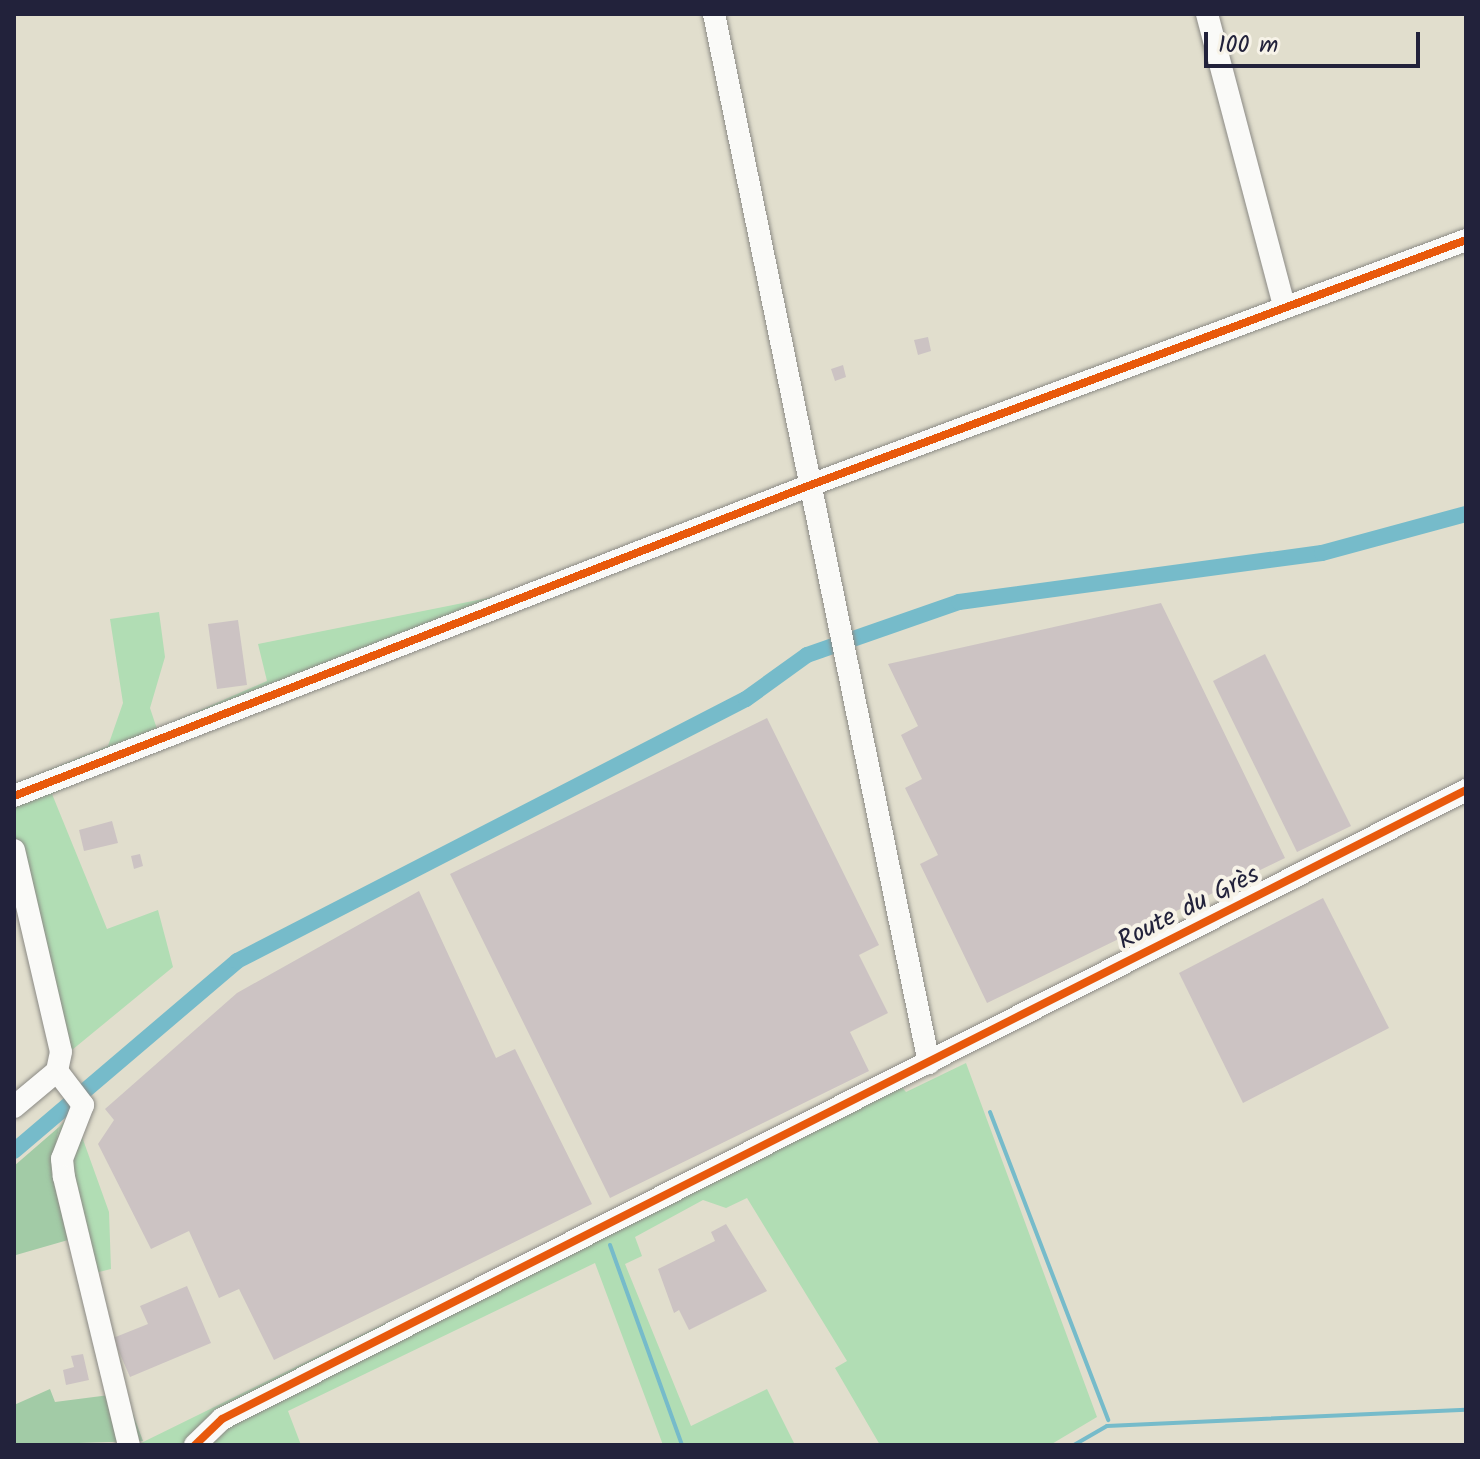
<!DOCTYPE html>
<meta charset="utf-8">
<style>
body{margin:0}
#map{position:relative;width:1480px;height:1459px;overflow:hidden;background:#e1decd;font-family:Kalam,sans-serif}
div>[style]{position:absolute}
.green>*{inset:0;background:#b1ddb4}
.forest>*{inset:0;background:#a2cba6}
.stream>*{height:4px;margin:-2px;padding:0 2px;transform-origin:2px;border-radius:2px;background:#76bbca}
.canal>*{height:16px;margin:-8px;padding:0 8px;transform-origin:8px;border-radius:8px;background:#76bbca}
.building>*{inset:0;background:#ccc3c3}
.roads{filter:drop-shadow(0 0 2px #8b8a85) drop-shadow(0 0 2px #8b8a85)}
.minor>*{height:22px;margin:-11px;padding:0 11px;transform-origin:11px;border-radius:11px;background:#fafaf8}
.cycleway>*{height:8px;margin:-4px;padding:0 4px;transform-origin:4px;border-radius:4px;background:#e8590c}
span{translate:-50% -50%;white-space:nowrap;text-align:center;line-height:1.15;-webkit-text-stroke:8px #f7f3e8;paint-order:stroke}
.street-label{font-size:26px;color:#22223b}
.frame{position:absolute;inset:0;border:16px solid #22223b;pointer-events:none}
.scale{position:absolute;left:1204px;top:32px;width:216px;height:36px;box-sizing:border-box;border:4px solid #22223b;border-top:0;padding-left:10px;font-size:24px;line-height:28px;white-space:nowrap;color:#22223b;-webkit-text-stroke:6px #f7f3e8;paint-order:stroke}
</style>
<div id="map">
<div class="green">
<i style="clip-path:polygon(498px 596px,52px 794px,107px 929px,158px 910px,173px 967px,44px 1073px,55px 1052px,14px 893px,14px 784px,108px 746px,123px 703px,110px 619px,159px 612px,165px 657px,150px 708px,157px 729px,267px 681px,258px 644px)"></i>
<i style="clip-path:polygon(966px 1063px,1097px 1417px,1050px 1445px,880px 1445px,835px 1368px,847px 1361px,747px 1198px,726px 1208px,703px 1200px,635px 1237px,642px 1256px,625px 1264px,691px 1426px,767px 1389px,795px 1445px,663px 1445px,595px 1263px,288px 1411px,301px 1445px,137px 1445px,891px 1075px,906px 1092px)"></i>
<i style="clip-path:polygon(88px 1097px,81px 1134px,109px 1212px,111px 1269px,95px 1273px,85px 1235px,68px 1240px,51px 1170px,59px 1127px)"></i>
</div>
<div class="forest">
<i style="clip-path:polygon(59px 1127px,51px 1170px,68px 1240px,16px 1255px,14px 1166px)"></i>
<i style="clip-path:polygon(50px 1389px,55px 1402px,125px 1393px,143px 1441px,14px 1445px,14px 1405px)"></i>
</div>
<div class="stream">
<i style="left:990px;top:1112px;width:330px;rotate:69deg"></i>
<i style="left:610px;top:1245px;width:213px;rotate:70.2deg"></i>
<i style="left:1074px;top:1445px;width:38px;rotate:-30deg"></i>
<i style="left:1107px;top:1426px;width:359px;rotate:-2.6deg"></i>
</div>
<div class="canal">
<i style="left:14px;top:1151px;width:293px;rotate:-40.4deg"></i>
<i style="left:237px;top:961px;width:572px;rotate:-27.24deg"></i>
<i style="left:746px;top:699px;width:75px;rotate:-35.8deg"></i>
<i style="left:807px;top:655px;width:161px;rotate:-19.2deg"></i>
<i style="left:959px;top:602px;width:366px;rotate:-7.7deg"></i>
<i style="left:1322px;top:553px;width:149px;rotate:-15.2deg"></i>
</div>
<div class="building">
<i style="clip-path:polygon(928px 337px,931px 351px,918px 355px,914px 340px)"></i>
<i style="clip-path:polygon(843px 365px,846px 377px,835px 381px,831px 369px)"></i>
<i style="clip-path:polygon(1161px 603px,1285px 858px,987px 1003px,920px 864px,938px 855px,905px 788px,922px 779px,901px 735px,918px 726px,888px 664px)"></i>
<i style="clip-path:polygon(238px 620px,247px 685px,217px 689px,208px 624px)"></i>
<i style="clip-path:polygon(1265px 654px,1351px 826px,1297px 852px,1213px 681px)"></i>
<i style="clip-path:polygon(767px 718px,879px 945px,859px 955px,888px 1013px,850px 1032px,869px 1071px,610px 1198px,450px 874px)"></i>
<i style="clip-path:polygon(112px 821px,118px 843px,84px 851px,79px 830px)"></i>
<i style="clip-path:polygon(140px 854px,143px 866px,134px 869px,131px 856px)"></i>
<i style="clip-path:polygon(419px 891px,496px 1058px,515px 1049px,592px 1204px,274px 1360px,239px 1289px,219px 1298px,189px 1231px,151px 1249px,98px 1144px,114px 1120px,105px 1109px,237px 993px)"></i>
<i style="clip-path:polygon(1323px 898px,1389px 1028px,1243px 1103px,1179px 973px)"></i>
<i style="clip-path:polygon(726px 1224px,767px 1291px,689px 1330px,679px 1310px,674px 1313px,658px 1269px,715px 1241px,711px 1232px)"></i>
<i style="clip-path:polygon(187px 1286px,211px 1343px,130px 1377px,113px 1338px,148px 1324px,140px 1306px)"></i>
<i style="clip-path:polygon(83px 1354px,89px 1380px,66px 1385px,63px 1370px,74px 1367px,71px 1356px)"></i>
</div>
<div class="roads">
<div class="minor">
<i style="left:714px;top:14px;width:1071px;rotate:78.42deg"></i>
<i style="left:1207px;top:14px;width:302px;rotate:75.2deg"></i>
<i style="left:14px;top:796px;width:844px;rotate:-21.33deg"></i>
<i style="left:800px;top:489px;width:711px;rotate:-20.5deg"></i>
<i style="left:14px;top:850px;width:207px;rotate:76.9deg"></i>
<i style="left:61px;top:1052px;width:19px;rotate:102deg"></i>
<i style="left:57px;top:1071px;width:43px;rotate:52.6deg"></i>
<i style="left:83px;top:1105px;width:58px;rotate:111.3deg"></i>
<i style="left:62px;top:1159px;width:18px;rotate:84deg"></i>
<i style="left:64px;top:1177px;width:276px;rotate:76.4deg"></i>
<i style="left:14px;top:1107px;width:56px;rotate:-39.9deg"></i>
<i style="left:195px;top:1445px;width:37px;rotate:-44deg"></i>
<i style="left:222px;top:1419px;width:1394px;rotate:-26.82deg"></i>
</div>
</div>
<div class="cycleway">
<i style="left:14px;top:796px;width:844px;rotate:-21.33deg"></i>
<i style="left:800px;top:489px;width:711px;rotate:-20.5deg"></i>
<i style="left:195px;top:1445px;width:37px;rotate:-44deg"></i>
<i style="left:222px;top:1419px;width:1394px;rotate:-26.82deg"></i>
</div>
<div class="street-label">
<span style="left:1189px;top:909px;rotate:-27deg">Route du Grès</span>
</div>
<div class="frame"></div>
<div class="scale">100 m</div>
</div>
